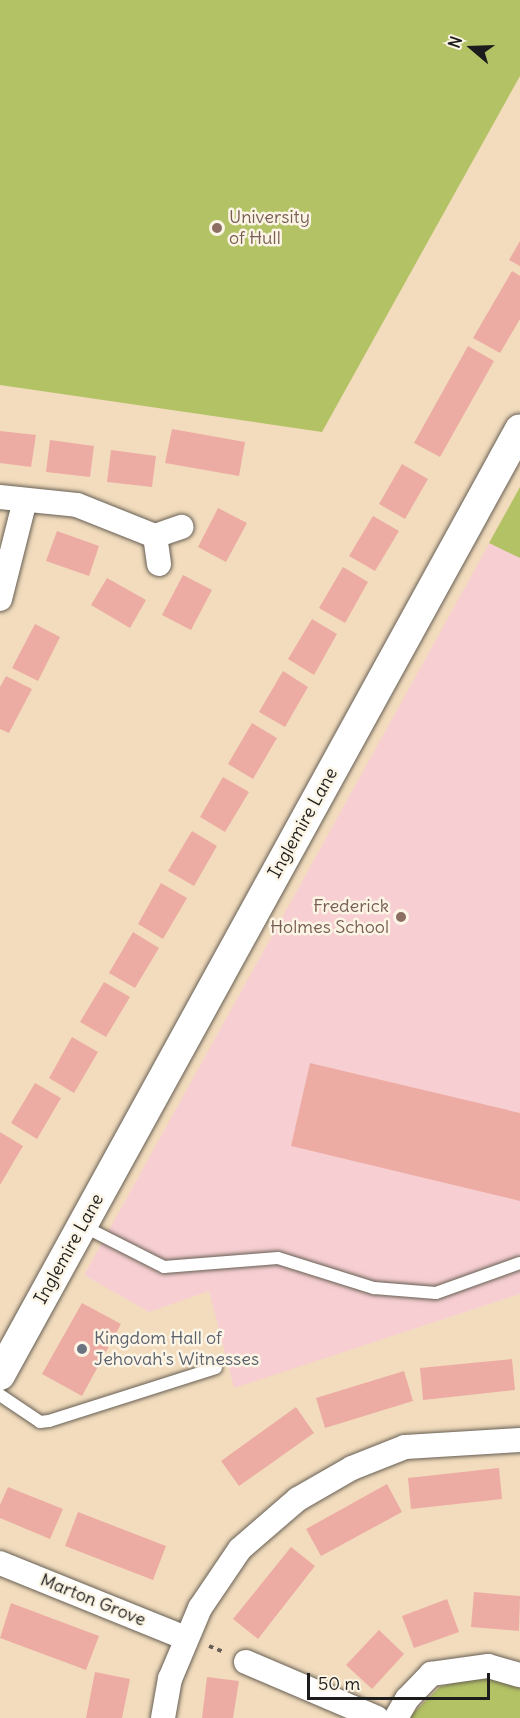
<!DOCTYPE html>
<style>
body{margin:0}
#map{position:relative;width:520px;height:1718px;overflow:hidden;background:#f2dcbd;font-family:Delius,sans-serif}
div>[style]{position:absolute}
.built>*{inset:0;background:#f7cfd2}
.green>*{inset:0;background:#b3c265}
.building>*{inset:0;background:#edaca3}
.path>*{height:4px;margin-top:-2px;transform-origin:0;background:repeating-linear-gradient(90deg,#675f54 0 4.5px,transparent 0 9px)}
.roads{filter:drop-shadow(0 0 2px #675f54) drop-shadow(0 0 2px #675f54)}
.service>*{height:12px;margin:-6px;padding:0 6px;transform-origin:6px;border-radius:6px;background:#fff}
.minor>*{height:24px;margin:-12px;padding:0 12px;transform-origin:12px;border-radius:12px;background:#fff}
.tertiary>*{height:30px;margin:-15px;padding:0 15px;transform-origin:15px;border-radius:15px;background:#fff}
.dots>*{width:16px;height:16px;translate:-50% -50%;box-sizing:border-box;border:3px solid #fcf5e5;border-radius:50%}
span{translate:-50% -50%;white-space:nowrap;text-align:center;line-height:1.15;-webkit-text-stroke:5px #fcf5e5;paint-order:stroke}
.education-label{font-size:18px;color:#785e54}
.left{translate:0 -50%;text-align:left}
.right{translate:-100% -50%;text-align:right}
.street-label{font-size:18px;color:#1c1c1c}
.worship-label{font-size:18px;color:#5b616d}
.north{position:absolute;left:442px;top:18px;width:60px;height:60px;-webkit-text-stroke:4px #fcf5e5;paint-order:stroke;rotate:289deg;font-size:16px;font-weight:700;line-height:24px;text-align:center;color:#1c1c1c}
.north::after{content:'';display:block;margin:auto;width:21px;height:27px;background:#1c1c1c;clip-path:polygon(50% 0,100% 100%,50% 72%,0 100%)}
.scale{position:absolute;left:307px;top:1673px;width:183px;height:27px;box-sizing:border-box;border:3px solid #1c1c1c;border-top:0;padding-left:8px;font-size:18px;line-height:21px;white-space:nowrap;color:#1c1c1c;-webkit-text-stroke:4px #fcf5e5;paint-order:stroke}
</style>
<div id="map">
<div class="built">
<i style="clip-path:polygon(520px 488px,520px 1294px,234px 1388px,209px 1291px,149px 1312px,84px 1275px)"></i>
</div>
<div class="green">
<i style="clip-path:polygon(0 0,520px 0,520px 76px,322px 432px,0 385px)"></i>
<i style="clip-path:polygon(520px 487px,520px 558px,489px 543px)"></i>
<i style="clip-path:polygon(474px 1677px,492px 1678px,520px 1688px,520px 1718px,408px 1718px,440px 1687px)"></i>
</div>
<div class="building">
<i style="clip-path:polygon(520px 241px,520px 266px,509px 260px)"></i>
<i style="clip-path:polygon(512px 271px,520px 276px,520px 319px,500px 353px,473px 338px)"></i>
<i style="clip-path:polygon(468px 346px,494px 361px,440px 457px,414px 443px)"></i>
<i style="clip-path:polygon(172px 429px,245px 442px,239px 476px,165px 463px)"></i>
<i style="clip-path:polygon(0 431px,36px 435px,31px 467px,0 463px)"></i>
<i style="clip-path:polygon(50px 440px,94px 446px,90px 477px,46px 472px)"></i>
<i style="clip-path:polygon(111px 450px,156px 456px,152px 487px,107px 482px)"></i>
<i style="clip-path:polygon(402px 464px,428px 479px,405px 519px,379px 504px)"></i>
<i style="clip-path:polygon(218px 508px,247px 523px,226px 562px,198px 547px)"></i>
<i style="clip-path:polygon(373px 516px,399px 531px,375px 571px,349px 556px)"></i>
<i style="clip-path:polygon(57px 531px,99px 546px,89px 576px,46px 561px)"></i>
<i style="clip-path:polygon(343px 567px,368px 582px,345px 623px,319px 608px)"></i>
<i style="clip-path:polygon(183px 575px,212px 590px,191px 630px,162px 615px)"></i>
<i style="clip-path:polygon(107px 578px,146px 600px,130px 628px,91px 605px)"></i>
<i style="clip-path:polygon(312px 619px,337px 634px,314px 675px,288px 659px)"></i>
<i style="clip-path:polygon(35px 624px,60px 637px,38px 681px,12px 668px)"></i>
<i style="clip-path:polygon(283px 671px,308px 687px,285px 727px,259px 712px)"></i>
<i style="clip-path:polygon(6px 676px,32px 689px,9px 733px,0 729px,0 687px)"></i>
<i style="clip-path:polygon(252px 723px,277px 738px,253px 779px,228px 764px)"></i>
<i style="clip-path:polygon(223px 777px,249px 792px,225px 832px,200px 817px)"></i>
<i style="clip-path:polygon(192px 831px,217px 846px,194px 886px,168px 871px)"></i>
<i style="clip-path:polygon(161px 883px,187px 898px,163px 939px,138px 924px)"></i>
<i style="clip-path:polygon(133px 932px,159px 948px,135px 988px,109px 973px)"></i>
<i style="clip-path:polygon(104px 982px,130px 997px,106px 1037px,80px 1022px)"></i>
<i style="clip-path:polygon(72px 1037px,98px 1052px,74px 1093px,49px 1078px)"></i>
<i style="clip-path:polygon(310px 1063px,520px 1113px,520px 1201px,291px 1146px)"></i>
<i style="clip-path:polygon(35px 1083px,61px 1098px,37px 1139px,11px 1123px)"></i>
<i style="clip-path:polygon(0 1132px,23px 1146px,0 1185px)"></i>
<i style="clip-path:polygon(82px 1303px,121px 1324px,82px 1396px,42px 1374px)"></i>
<i style="clip-path:polygon(512px 1359px,515px 1390px,423px 1400px,420px 1368px)"></i>
<i style="clip-path:polygon(404px 1371px,413px 1401px,325px 1428px,316px 1398px)"></i>
<i style="clip-path:polygon(296px 1407px,314px 1433px,239px 1486px,221px 1461px)"></i>
<i style="clip-path:polygon(499px 1468px,502px 1499px,411px 1509px,408px 1478px)"></i>
<i style="clip-path:polygon(387px 1484px,402px 1512px,321px 1556px,306px 1529px)"></i>
<i style="clip-path:polygon(8px 1487px,63px 1509px,50px 1539px,0 1518px,0 1505px)"></i>
<i style="clip-path:polygon(78px 1512px,166px 1546px,153px 1580px,65px 1546px)"></i>
<i style="clip-path:polygon(291px 1547px,315px 1566px,258px 1639px,233px 1619px)"></i>
<i style="clip-path:polygon(474px 1592px,520px 1596px,519px 1631px,471px 1627px)"></i>
<i style="clip-path:polygon(447px 1599px,459px 1632px,414px 1648px,402px 1616px)"></i>
<i style="clip-path:polygon(11px 1603px,99px 1636px,86px 1670px,0 1638px)"></i>
<i style="clip-path:polygon(379px 1630px,404px 1654px,372px 1689px,346px 1665px)"></i>
<i style="clip-path:polygon(95px 1672px,130px 1679px,122px 1718px,86px 1718px)"></i>
<i style="clip-path:polygon(207px 1677px,239px 1681px,233px 1718px,202px 1718px)"></i>
</div>
<div class="path">
<i style="left:209px;top:1646px;width:16px;rotate:22deg"></i>
</div>
<div class="roads">
<div class="service">
<i style="left:83px;top:1226px;width:91px;rotate:26.8deg"></i>
<i style="left:164px;top:1267px;width:114px;rotate:-4.5deg"></i>
<i style="left:278px;top:1258px;width:101px;rotate:17.4deg"></i>
<i style="left:374px;top:1288px;width:62px;rotate:4.6deg"></i>
<i style="left:436px;top:1293px;width:89px;rotate:-19.7deg"></i>
<i style="left:0;top:1395px;width:48px;rotate:34deg"></i>
<i style="left:40px;top:1422px;width:9px;rotate:-6deg"></i>
<i style="left:49px;top:1421px;width:175px;rotate:-17.6deg"></i>
</div>
<div class="minor">
<i style="left:0;top:497px;width:77px;rotate:5.9deg"></i>
<i style="left:77px;top:505px;width:84px;rotate:21.7deg"></i>
<i style="left:159px;top:564px;width:28px;rotate:-98deg"></i>
<i style="left:155px;top:536px;width:28px;rotate:-19deg"></i>
<i style="left:0;top:599px;width:102px;rotate:-75.8deg"></i>
<i style="left:0;top:1563px;width:201px;rotate:22deg"></i>
<i style="left:246px;top:1662px;width:142px;rotate:23.1deg"></i>
<i style="left:163px;top:1718px;width:40px;rotate:-80deg"></i>
<i style="left:170px;top:1679px;width:77px;rotate:-67.1deg"></i>
<i style="left:200px;top:1608px;width:71px;rotate:-55.9deg"></i>
<i style="left:240px;top:1549px;width:77px;rotate:-40.8deg"></i>
<i style="left:298px;top:1499px;width:62px;rotate:-29.9deg"></i>
<i style="left:352px;top:1468px;width:57px;rotate:-21.6deg"></i>
<i style="left:405px;top:1447px;width:115px;rotate:-3.5deg"></i>
<i style="left:396px;top:1718px;width:22px;rotate:-60deg"></i>
<i style="left:407px;top:1699px;width:35px;rotate:-46deg"></i>
<i style="left:431px;top:1674px;width:58px;rotate:-8deg"></i>
<i style="left:488px;top:1666px;width:33px;rotate:16deg"></i>
</div>
<div class="tertiary">
<i style="left:0;top:1375px;width:1079px;rotate:-61.2deg"></i>
</div>
</div>
<div class="dots">
<i style="left:217px;top:228px;background:#8d6e63"></i>
<i style="left:401px;top:917px;background:#8d6e63"></i>
<i style="left:82px;top:1349px;background:#6b7280"></i>
</div>
<div class="education-label">
<span class="left" style="left:229px;top:228px">University<br>of Hull</span>
<span class="right" style="left:389px;top:917px">Frederick<br>Holmes School</span>
</div>
<div class="street-label">
<span style="left:303px;top:823px;rotate:-61deg">Inglemire Lane</span>
<span style="left:69px;top:1249px;rotate:-61deg">Inglemire Lane</span>
<span style="left:93px;top:1600px;rotate:22deg">Marton Grove</span>
</div>
<div class="worship-label">
<span class="left" style="left:94px;top:1349px">Kingdom Hall of<br>Jehovah's Witnesses</span>
</div>
<div class="north">N</div>
<div class="scale">50 m</div>
</div>
